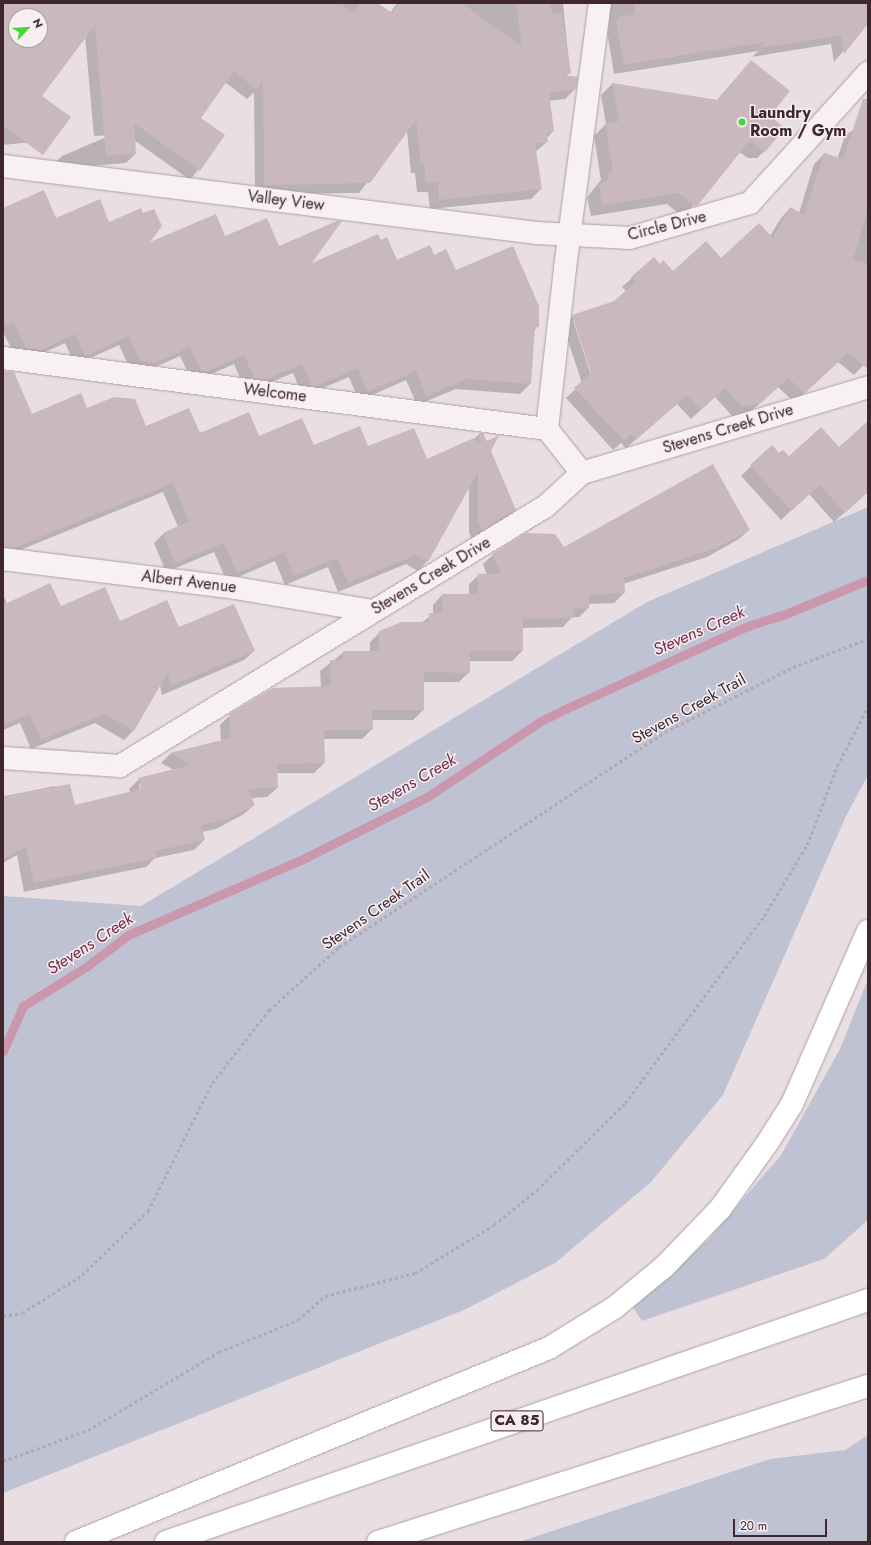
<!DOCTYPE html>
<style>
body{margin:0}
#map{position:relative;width:871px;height:1545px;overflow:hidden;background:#e9dee1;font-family:Jost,sans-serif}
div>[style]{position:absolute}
.green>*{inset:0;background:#bfc2d3}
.shadow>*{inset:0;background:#0003}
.stream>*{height:9px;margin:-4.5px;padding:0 4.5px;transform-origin:4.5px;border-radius:4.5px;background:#cb97ac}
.building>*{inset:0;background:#c9b8bd}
.path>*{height:2.5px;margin-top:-1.25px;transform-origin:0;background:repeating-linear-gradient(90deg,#b5a8ac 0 3px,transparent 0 6px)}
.roads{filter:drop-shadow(0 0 1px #b09fa4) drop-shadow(0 0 1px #b09fa4)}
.minor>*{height:22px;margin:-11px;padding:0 11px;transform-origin:11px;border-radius:11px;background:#f7f1f3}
.highway>*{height:22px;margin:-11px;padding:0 11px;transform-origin:11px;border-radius:11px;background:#fff}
.dots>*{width:11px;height:11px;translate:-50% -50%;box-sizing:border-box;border:2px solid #f6eef0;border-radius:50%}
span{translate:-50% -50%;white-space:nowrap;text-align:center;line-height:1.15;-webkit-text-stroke:3px #f6eef0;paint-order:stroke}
.shield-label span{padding:1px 3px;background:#f6eef0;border:1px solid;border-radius:3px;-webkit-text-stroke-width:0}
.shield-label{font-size:15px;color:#40262e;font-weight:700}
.poi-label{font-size:16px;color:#40262e;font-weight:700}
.left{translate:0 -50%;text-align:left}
.street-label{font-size:16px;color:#40262e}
.water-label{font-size:17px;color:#762e49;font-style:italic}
.frame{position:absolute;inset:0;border:4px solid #40262e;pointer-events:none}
.north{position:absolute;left:8px;top:8px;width:40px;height:40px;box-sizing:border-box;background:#f6eef0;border:1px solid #ad9ea2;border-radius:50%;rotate:65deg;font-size:11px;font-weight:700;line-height:16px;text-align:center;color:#40262e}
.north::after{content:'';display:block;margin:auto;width:14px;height:18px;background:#46d53c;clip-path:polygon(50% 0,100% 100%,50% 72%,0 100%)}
.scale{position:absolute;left:733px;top:1519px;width:94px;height:18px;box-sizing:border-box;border:2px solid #40262e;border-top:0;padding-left:5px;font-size:12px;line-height:14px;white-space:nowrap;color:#40262e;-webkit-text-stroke:3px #f6eef0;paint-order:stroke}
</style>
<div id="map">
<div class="green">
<i style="clip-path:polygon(868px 507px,868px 775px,846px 816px,723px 1095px,651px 1182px,555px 1263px,464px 1310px,3px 1493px,3px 896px,141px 906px,647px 602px)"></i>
<i style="clip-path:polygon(868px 979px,868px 1220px,824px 1259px,642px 1321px,633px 1307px,708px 1240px,781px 1155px,840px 1049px)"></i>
<i style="clip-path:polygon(868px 1435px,868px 1542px,519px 1542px,770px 1459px,845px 1450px)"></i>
</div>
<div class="shadow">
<i style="clip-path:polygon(evenodd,3px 3px,368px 3px,370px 41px,397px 3px,563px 3px,570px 73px,566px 76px,575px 89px,565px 99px,549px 101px,553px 131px,547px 138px,547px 142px,535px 152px,541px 189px,531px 199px,430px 209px,428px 192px,417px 192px,415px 173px,411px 173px,407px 131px,359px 193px,255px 194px,254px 92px,247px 99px,225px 82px,200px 118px,224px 136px,190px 180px,134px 140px,135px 154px,126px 163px,53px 169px,52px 166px,62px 156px,111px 135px,94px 136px,85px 36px,41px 96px,50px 140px,3px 145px,3px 3px,16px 16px,40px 16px,40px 40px,16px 40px,16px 16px)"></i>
<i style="clip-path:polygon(606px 3px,868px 3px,868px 22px,834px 62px,831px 44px,752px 57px,758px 51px,614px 74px,607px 31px,609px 28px)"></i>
<i style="clip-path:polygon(751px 61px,768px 116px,769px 147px,757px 158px,748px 158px,739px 152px,683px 217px,667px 204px,591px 216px,587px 197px,601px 180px,594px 136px,606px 124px,601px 95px,612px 84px,716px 101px)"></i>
<i style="clip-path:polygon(evenodd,868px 118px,868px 360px,854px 375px,838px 362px,794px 402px,778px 387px,750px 412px,732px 416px,715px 397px,691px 419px,677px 404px,626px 448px,621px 443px,613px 450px,566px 398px,582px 383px,563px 326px,573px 316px,615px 302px,627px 292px,622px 287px,632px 278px,660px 265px,673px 272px,721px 259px,770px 236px,781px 218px,790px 208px,799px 213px,814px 164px,824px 154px,837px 159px,845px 136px,868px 118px,573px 320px,575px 320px,594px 377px,592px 378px,573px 320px)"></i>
<i style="clip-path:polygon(3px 209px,56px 219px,108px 223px,147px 244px,225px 237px,279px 247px,309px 265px,380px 241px,396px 261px,434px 256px,538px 326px,534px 331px,530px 384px,520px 394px,456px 389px,417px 405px,406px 380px,359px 401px,349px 377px,306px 395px,302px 395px,293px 373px,255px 389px,244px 387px,234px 364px,196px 381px,192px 381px,180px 356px,144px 372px,131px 371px,119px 345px,75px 365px,65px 343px,30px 359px,16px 358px,3px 332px)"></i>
<i style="clip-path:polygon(3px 384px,32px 416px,87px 409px,146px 427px,259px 437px,314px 447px,368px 448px,427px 460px,473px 440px,479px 434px,483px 434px,515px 510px,506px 519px,472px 539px,469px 532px,469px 487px,427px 561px,418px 571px,406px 564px,338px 592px,328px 567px,285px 585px,275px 561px,227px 582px,214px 552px,166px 572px,154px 543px,163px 534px,178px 527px,163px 492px,3px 557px)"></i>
<i style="clip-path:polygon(868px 423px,868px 491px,834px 522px,809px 494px,781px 520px,741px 476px,772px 446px,779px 455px,789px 458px,839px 449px)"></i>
<i style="clip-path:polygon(evenodd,749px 530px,739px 539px,707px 557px,623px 584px,624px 593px,614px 603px,588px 604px,588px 608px,579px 617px,572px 617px,563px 627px,522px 628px,522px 651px,512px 661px,469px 661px,469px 672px,459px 682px,423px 682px,423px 710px,413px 720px,371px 720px,372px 729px,362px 739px,323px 739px,324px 763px,314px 773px,276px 773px,277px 788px,267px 797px,251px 798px,254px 805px,244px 814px,216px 829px,202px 832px,204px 840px,194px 850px,155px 858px,146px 867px,24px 892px,17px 855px,3px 863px,3px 797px,54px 786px,74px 806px,130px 793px,129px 789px,139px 779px,174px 770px,161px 763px,171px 753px,221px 742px,220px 725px,230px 715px,321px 687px,320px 671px,344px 652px,370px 652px,370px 642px,380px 632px,421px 623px,433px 614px,433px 605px,442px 595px,469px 595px,469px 584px,479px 575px,487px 575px,483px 564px,493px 555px,749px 530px,139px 784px,141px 784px,143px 794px,141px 794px,139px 784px)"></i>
<i style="clip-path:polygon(3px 593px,7px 604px,60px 608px,119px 623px,179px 629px,254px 651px,244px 660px,162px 695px,160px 685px,133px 731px,124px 740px,95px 723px,31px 749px,20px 723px,3px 730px)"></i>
</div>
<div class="stream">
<i style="left:3px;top:1051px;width:49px;rotate:-66deg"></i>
<i style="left:23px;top:1006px;width:74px;rotate:-31.8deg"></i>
<i style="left:86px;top:967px;width:53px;rotate:-37.3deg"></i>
<i style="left:128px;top:935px;width:193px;rotate:-23.5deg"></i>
<i style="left:305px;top:858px;width:136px;rotate:-26.6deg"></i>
<i style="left:427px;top:797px;width:137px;rotate:-33.7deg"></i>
<i style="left:541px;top:721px;width:37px;rotate:-26deg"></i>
<i style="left:574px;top:705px;width:188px;rotate:-24.5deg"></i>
<i style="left:745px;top:627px;width:40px;rotate:-18deg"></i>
<i style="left:783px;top:615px;width:92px;rotate:-22.4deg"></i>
</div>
<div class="building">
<i style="clip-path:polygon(evenodd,3px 3px,340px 3px,353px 13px,360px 3px,378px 3px,392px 13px,399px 3px,462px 3px,522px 47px,516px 3px,550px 3px,552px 14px,562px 13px,571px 73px,562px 75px,578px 77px,576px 89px,549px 93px,554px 131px,547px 133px,548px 142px,535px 144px,542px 189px,439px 200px,438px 182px,426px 183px,424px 164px,421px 164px,416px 120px,370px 183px,264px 185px,263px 81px,257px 90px,234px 71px,201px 118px,225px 135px,200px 171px,134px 123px,136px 154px,106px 156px,95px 25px,42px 96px,71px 117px,43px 155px,3px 126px,3px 3px,16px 16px,40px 16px,40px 40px,16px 40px,16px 16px)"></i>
<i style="clip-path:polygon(634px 3px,868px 3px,868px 24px,844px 54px,841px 35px,760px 48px,766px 42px,624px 65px,616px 21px,619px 20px,619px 17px,635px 14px)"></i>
<i style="clip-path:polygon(751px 60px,790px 91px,770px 116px,785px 128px,765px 152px,750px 140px,698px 205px,695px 206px,679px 193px,602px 205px,599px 184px,609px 180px,607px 173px,613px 172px,605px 124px,619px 121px,612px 83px,718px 100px)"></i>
<i style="clip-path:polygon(863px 99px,868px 99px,868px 209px,853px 260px,868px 264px,868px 369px,848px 353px,805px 393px,788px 378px,761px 403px,742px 406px,725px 388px,701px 410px,687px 395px,637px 439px,631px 434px,624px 441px,574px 388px,591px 373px,572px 315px,614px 301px,636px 282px,631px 277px,654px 257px,660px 264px,663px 260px,673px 271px,706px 241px,721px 258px,759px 223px,773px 238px,790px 207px,804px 215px,824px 153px,843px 159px)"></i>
<i style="clip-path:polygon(44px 190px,56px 218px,100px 199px,109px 222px,141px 208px,143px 213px,154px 209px,162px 226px,150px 242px,216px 214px,225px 236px,267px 218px,279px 246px,337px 221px,342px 221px,312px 263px,378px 234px,381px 240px,387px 237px,397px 260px,430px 245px,434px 255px,446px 249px,456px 270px,513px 246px,539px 306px,539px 327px,535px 327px,531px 384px,467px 379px,426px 396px,416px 371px,368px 392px,358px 368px,316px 386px,312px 386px,302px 364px,265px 380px,254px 378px,244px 355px,206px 372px,201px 371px,190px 347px,155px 363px,140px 361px,129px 336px,85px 356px,75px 334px,41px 350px,26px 348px,14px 322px,3px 327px,3px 208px)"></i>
<i style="clip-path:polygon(3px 371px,14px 372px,32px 414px,81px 393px,87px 408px,114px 397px,135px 399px,146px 426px,189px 408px,200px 433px,249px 412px,259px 436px,302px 418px,314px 445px,360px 426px,368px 446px,414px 428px,427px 459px,474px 438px,479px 445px,479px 433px,483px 433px,487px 441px,499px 435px,491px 451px,516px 510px,482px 531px,478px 522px,478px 472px,428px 562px,416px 555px,348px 583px,337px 558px,294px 576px,285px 552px,237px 573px,224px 543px,175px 563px,163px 533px,189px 521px,173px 483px,14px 548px,3px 547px)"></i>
<i style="clip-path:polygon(868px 421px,868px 492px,845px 513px,820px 485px,791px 511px,750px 465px,772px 445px,779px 453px,783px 450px,789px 456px,821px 427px,839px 447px)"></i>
<i style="clip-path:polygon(713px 464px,750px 530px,717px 548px,624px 578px,625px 593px,589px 595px,589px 608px,573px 608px,574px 618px,523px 619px,523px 651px,470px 651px,470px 673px,424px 672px,424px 710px,372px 710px,373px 730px,324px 730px,325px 763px,277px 764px,278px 788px,248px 789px,255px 805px,227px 819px,201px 825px,205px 840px,156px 851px,157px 858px,34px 883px,26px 847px,3px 859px,3px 796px,70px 784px,75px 805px,141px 789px,138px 778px,191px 765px,170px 753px,230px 738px,229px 714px,273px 688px,331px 686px,330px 660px,343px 660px,343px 651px,379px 651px,379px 631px,402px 622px,429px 622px,429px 613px,442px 613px,442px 594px,478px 594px,478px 574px,501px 574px,492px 554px,526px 533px,555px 534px,564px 547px)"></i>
<i style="clip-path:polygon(50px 583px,61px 606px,105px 587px,120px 621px,167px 600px,179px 627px,234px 604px,255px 651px,171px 686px,168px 672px,134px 731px,105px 714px,41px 740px,30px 714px,3px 725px,3px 605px)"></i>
</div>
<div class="path">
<i style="left:3px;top:1316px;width:19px;rotate:-9deg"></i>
<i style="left:22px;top:1313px;width:71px;rotate:-32.3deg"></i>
<i style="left:82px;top:1275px;width:92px;rotate:-44.1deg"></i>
<i style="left:148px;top:1211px;width:143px;rotate:-63.4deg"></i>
<i style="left:212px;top:1083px;width:93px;rotate:-52deg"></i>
<i style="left:269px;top:1010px;width:94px;rotate:-42deg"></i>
<i style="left:339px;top:947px;width:391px;rotate:-33.4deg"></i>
<i style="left:665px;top:732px;width:144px;rotate:-26.9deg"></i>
<i style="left:793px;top:667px;width:80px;rotate:-20.5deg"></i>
<i style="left:3px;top:1461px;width:90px;rotate:-20deg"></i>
<i style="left:88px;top:1430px;width:152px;rotate:-30.8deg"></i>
<i style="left:219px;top:1352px;width:85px;rotate:-22.1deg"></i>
<i style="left:298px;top:1320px;width:36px;rotate:-42deg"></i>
<i style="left:325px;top:1296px;width:93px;rotate:-14.3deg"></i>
<i style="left:415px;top:1273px;width:92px;rotate:-31.3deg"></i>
<i style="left:494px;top:1225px;width:55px;rotate:-39.1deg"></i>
<i style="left:537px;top:1190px;width:124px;rotate:-44.7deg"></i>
<i style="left:625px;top:1103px;width:233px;rotate:-53.4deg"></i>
<i style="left:764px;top:916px;width:83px;rotate:-58.8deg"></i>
<i style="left:807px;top:845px;width:85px;rotate:-69.2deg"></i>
<i style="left:837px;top:766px;width:68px;rotate:-62.7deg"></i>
</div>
<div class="roads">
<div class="minor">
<i style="left:3px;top:166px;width:537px;rotate:7.16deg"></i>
<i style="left:536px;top:233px;width:94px;rotate:3deg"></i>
<i style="left:630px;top:238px;width:125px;rotate:-16.3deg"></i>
<i style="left:750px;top:203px;width:176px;rotate:-47.8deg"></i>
<i style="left:3px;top:358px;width:549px;rotate:7.44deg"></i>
<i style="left:547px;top:429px;width:162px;rotate:-83.6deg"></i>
<i style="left:565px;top:268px;width:267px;rotate:-82.5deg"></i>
<i style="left:547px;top:429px;width:56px;rotate:51.5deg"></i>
<i style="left:3px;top:559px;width:234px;rotate:7.1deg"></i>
<i style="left:235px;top:588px;width:140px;rotate:9.5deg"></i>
<i style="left:3px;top:758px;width:117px;rotate:3.9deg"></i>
<i style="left:120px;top:766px;width:498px;rotate:-31.4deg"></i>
<i style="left:545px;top:507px;width:50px;rotate:-42.6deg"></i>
<i style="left:582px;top:473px;width:299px;rotate:-16.7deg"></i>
</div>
<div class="highway">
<i style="left:76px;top:1542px;width:511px;rotate:-22.3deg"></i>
<i style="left:549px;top:1348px;width:76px;rotate:-31.6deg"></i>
<i style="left:614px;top:1308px;width:65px;rotate:-39.4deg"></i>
<i style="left:664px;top:1267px;width:81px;rotate:-46deg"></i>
<i style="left:720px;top:1209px;width:82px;rotate:-54.4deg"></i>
<i style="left:768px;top:1142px;width:45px;rotate:-57.7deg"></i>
<i style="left:792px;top:1104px;width:189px;rotate:-66.3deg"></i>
<i style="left:166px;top:1542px;width:743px;rotate:-19.02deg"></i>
<i style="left:378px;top:1542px;width:514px;rotate:-17.66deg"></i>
</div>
</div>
<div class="dots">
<i style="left:742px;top:122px;background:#46d53c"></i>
</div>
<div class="shield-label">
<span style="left:517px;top:1421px">CA 85</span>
</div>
<div class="poi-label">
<span class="left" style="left:750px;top:122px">Laundry<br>Room / Gym</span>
</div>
<div class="street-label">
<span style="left:286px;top:201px;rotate:7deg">Valley View</span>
<span style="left:667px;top:226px;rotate:-14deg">Circle Drive</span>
<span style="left:275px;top:393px;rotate:7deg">Welcome</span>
<span style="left:728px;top:429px;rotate:-17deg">Stevens Creek Drive</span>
<span style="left:431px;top:576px;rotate:-31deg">Stevens Creek Drive</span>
<span style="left:189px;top:582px;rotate:7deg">Albert Avenue</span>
<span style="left:689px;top:709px;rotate:-29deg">Stevens Creek Trail</span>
<span style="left:376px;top:910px;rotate:-35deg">Stevens Creek Trail</span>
</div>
<div class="water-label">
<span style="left:699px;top:631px;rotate:-24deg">Stevens Creek</span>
<span style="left:412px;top:783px;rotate:-30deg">Stevens Creek</span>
<span style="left:90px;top:944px;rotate:-33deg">Stevens Creek</span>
</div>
<div class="frame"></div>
<div class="north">N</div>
<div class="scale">20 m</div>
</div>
